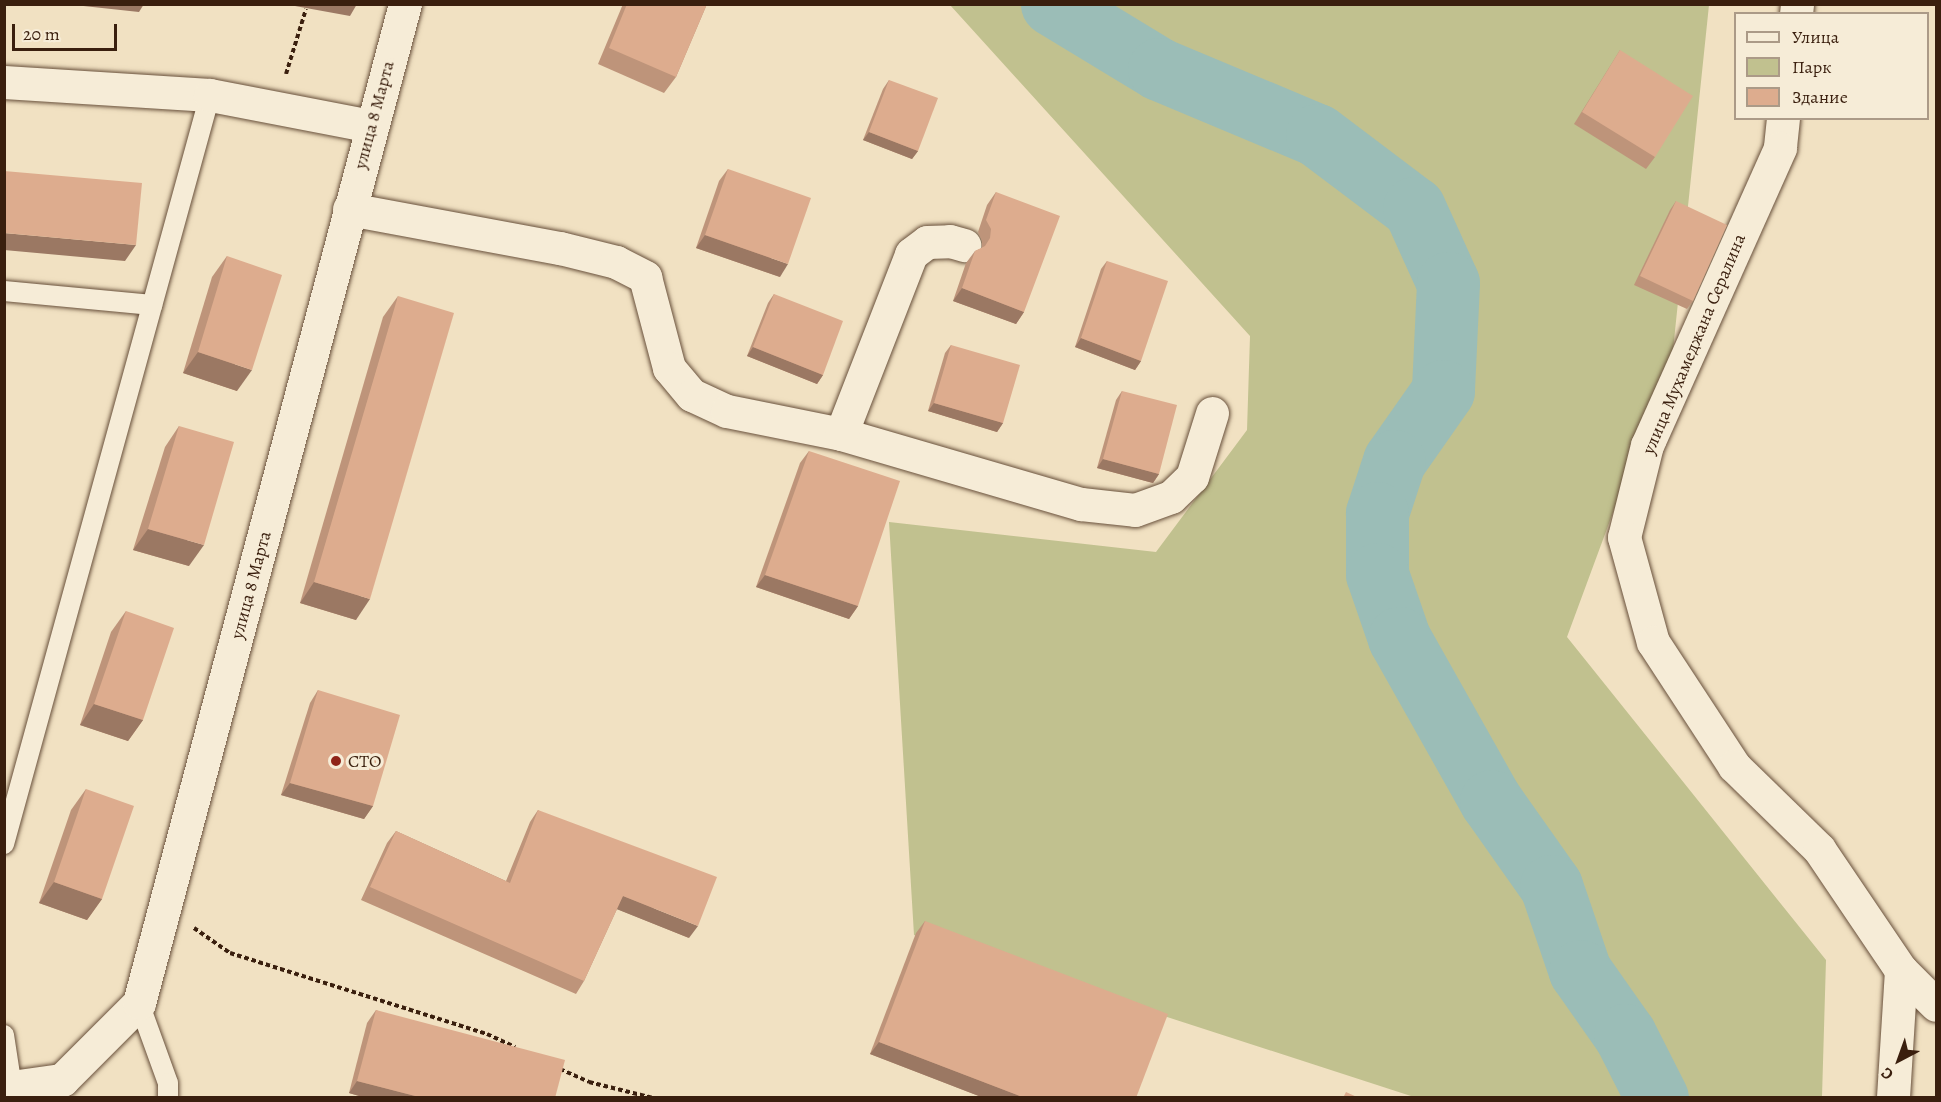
<!DOCTYPE html>
<meta charset="utf-8">
<style>
body{margin:0}
#map{position:relative;width:1941px;height:1102px;overflow:hidden;background:#f1e1c2;font-family:Alegreya,serif}
div>[style]{position:absolute}
.green>*{inset:0;background:#c1c18f}
.river>*{height:63px;margin:-31.5px;padding:0 31.5px;transform-origin:31.5px;border-radius:31.5px;background:#9bbdb7}
.path>*{height:4px;margin-top:-2px;transform-origin:0;background:repeating-linear-gradient(90deg,#3a1f0e 0 4.5px,transparent 0 7.5px)}
.roads{filter:drop-shadow(0 0 2px #68503b) drop-shadow(0 0 2px #68503b)}
.lane>*{height:20px;margin:-10px;padding:0 10px;transform-origin:10px;border-radius:10px;background:#f6ecd7}
.street>*{height:33px;margin:-16.5px;padding:0 16.5px;transform-origin:16.5px;border-radius:16.5px;background:#f6ecd7}
.secondary>*{height:33px;margin:-16.5px;padding:0 16.5px;transform-origin:16.5px;border-radius:16.5px;background:#f6ecd7}
.wall>*{inset:0;background:#be947a}
.shaded-wall>*{inset:0;background:#9b7863}
.building>*{inset:0;background:#ddac8e}
.dots>*{width:16px;height:16px;translate:-50% -50%;box-sizing:border-box;border:3px solid #f6ecd7;border-radius:50%}
span{translate:-50% -50%;white-space:nowrap;text-align:center;line-height:1.15;-webkit-text-stroke:6px #f6ecd7;paint-order:stroke}
.street-label{font-size:18px;color:#3a1f0e}
.poi-label{font-size:18px;color:#3a1f0e}
.left{translate:0 -50%;text-align:left}
.frame{position:absolute;inset:0;border:6px solid #3a1f0e;pointer-events:none}
.legend{position:absolute;left:1734px;top:12px;width:195px;height:108px;box-sizing:border-box;background:#f6ecd7;border:2px solid #ab9a87;margin:0;padding:8px 10px;list-style:none;font-size:18px;color:#3a1f0e}
.legend li{display:flex;align-items:center;gap:12px;height:30px}
.legend b{width:30px;border:2px solid #ab9a87}
.north{position:absolute;left:1869px;top:1030px;width:60px;height:60px;-webkit-text-stroke:4px #f6ecd7;paint-order:stroke;rotate:221deg;font-size:16px;font-weight:700;line-height:24px;text-align:center;color:#3a1f0e}
.north::after{content:'';display:block;margin:auto;width:21px;height:27px;background:#3a1f0e;clip-path:polygon(50% 0,100% 100%,50% 72%,0 100%)}
.scale{position:absolute;left:12px;top:24px;width:105px;height:27px;box-sizing:border-box;border:3px solid #3a1f0e;border-top:0;padding-left:8px;font-size:18px;line-height:21px;white-space:nowrap;color:#3a1f0e;-webkit-text-stroke:4px #f6ecd7;paint-order:stroke}
</style>
<div id="map">
<div class="green">
<i style="clip-path:polygon(950px 5px,1709px 5px,1673px 350px,1567px 637px,1826px 960px,1822px 1097px,1414px 1097px,914px 935px,889px 522px,1156px 552px,1247px 430px,1250px 336px)"></i>
</div>
<div class="river">
<i style="left:1052px;top:4px;width:125px;rotate:31.3deg"></i>
<i style="left:1159px;top:69px;width:171px;rotate:22.7deg"></i>
<i style="left:1317px;top:135px;width:121px;rotate:37deg"></i>
<i style="left:1414px;top:208px;width:82px;rotate:65.6deg"></i>
<i style="left:1448px;top:283px;width:108px;rotate:92.7deg"></i>
<i style="left:1443px;top:391px;width:85px;rotate:125deg"></i>
<i style="left:1394px;top:461px;width:55px;rotate:108.1deg"></i>
<i style="left:1377px;top:513px;width:61px;rotate:90deg"></i>
<i style="left:1377px;top:574px;width:68px;rotate:71deg"></i>
<i style="left:1399px;top:638px;width:187px;rotate:60.6deg"></i>
<i style="left:1491px;top:801px;width:104px;rotate:54.8deg"></i>
<i style="left:1551px;top:886px;width:90px;rotate:71.2deg"></i>
<i style="left:1580px;top:971px;width:78px;rotate:54.9deg"></i>
<i style="left:1625px;top:1035px;width:71px;rotate:63.1deg"></i>
</div>
<div class="path">
<i style="left:286px;top:74px;width:68px;rotate:-72.9deg"></i>
<i style="left:194px;top:928px;width:44px;rotate:34.8deg"></i>
<i style="left:230px;top:953px;width:269px;rotate:17.5deg"></i>
<i style="left:487px;top:1034px;width:31px;rotate:25deg"></i>
<i style="left:560px;top:1069px;width:32px;rotate:24deg"></i>
<i style="left:589px;top:1082px;width:66px;rotate:14deg"></i>
</div>
<div class="roads">
<div class="lane">
<i style="left:4px;top:291px;width:149px;rotate:5.4deg"></i>
<i style="left:4px;top:844px;width:777px;rotate:-74.62deg"></i>
<i style="left:139px;top:1003px;width:85px;rotate:70.1deg"></i>
<i style="left:168px;top:1083px;width:15px;rotate:90deg"></i>
<i style="left:4px;top:1035px;width:53px;rotate:81.3deg"></i>
</div>
<div class="street">
<i style="left:1796px;top:14px;width:10px;rotate:-84deg"></i>
<i style="left:4px;top:82px;width:206px;rotate:3.6deg"></i>
<i style="left:210px;top:95px;width:164px;rotate:10.9deg"></i>
<i style="left:1783px;top:118px;width:30px;rotate:96deg"></i>
<i style="left:1780px;top:148px;width:325px;rotate:114.1deg"></i>
<i style="left:1647px;top:445px;width:95px;rotate:104deg"></i>
<i style="left:1624px;top:537px;width:109px;rotate:74.6deg"></i>
<i style="left:1653px;top:642px;width:148px;rotate:56.8deg"></i>
<i style="left:1734px;top:766px;width:119px;rotate:44.3deg"></i>
<i style="left:1819px;top:849px;width:146px;rotate:55.9deg"></i>
<i style="left:1901px;top:970px;width:128px;rotate:93.6deg"></i>
<i style="left:349px;top:209px;width:215px;rotate:10.5deg"></i>
<i style="left:560px;top:248px;width:58px;rotate:14deg"></i>
<i style="left:616px;top:262px;width:33px;rotate:27deg"></i>
<i style="left:645px;top:277px;width:94px;rotate:75.2deg"></i>
<i style="left:669px;top:368px;width:35px;rotate:50deg"></i>
<i style="left:692px;top:395px;width:38px;rotate:25deg"></i>
<i style="left:727px;top:411px;width:116px;rotate:11.4deg"></i>
<i style="left:841px;top:434px;width:250px;rotate:16.3deg"></i>
<i style="left:1081px;top:504px;width:54px;rotate:6.3deg"></i>
<i style="left:1135px;top:510px;width:38px;rotate:-20deg"></i>
<i style="left:1171px;top:497px;width:29px;rotate:-44deg"></i>
<i style="left:1192px;top:477px;width:67px;rotate:-72.6deg"></i>
<i style="left:841px;top:434px;width:193px;rotate:-68.7deg"></i>
<i style="left:911px;top:254px;width:20px;rotate:-37deg"></i>
<i style="left:927px;top:242px;width:23px;rotate:-2deg"></i>
<i style="left:950px;top:241px;width:15px;rotate:16deg"></i>
<i style="left:1901px;top:970px;width:49px;rotate:45deg"></i>
</div>
<div class="secondary">
<i style="left:4px;top:1088px;width:59px;rotate:-7.9deg"></i>
<i style="left:62px;top:1080px;width:109px;rotate:-45deg"></i>
<i style="left:139px;top:1003px;width:1034px;rotate:-75.09deg"></i>
</div>
</div>
<div class="wall">
<i style="clip-path:polygon(623px 4px,707px 4px,676px 77px,664px 93px,598px 64px)"></i>
<i style="clip-path:polygon(1620px 50px,1655px 157px,1646px 169px,1574px 124px)"></i>
<i style="clip-path:polygon(889px 80px,918px 151px,912px 159px,863px 140px,883px 89px)"></i>
<i style="clip-path:polygon(728px 169px,780px 277px,696px 248px,719px 181px)"></i>
<i style="clip-path:polygon(996px 192px,1024px 312px,1016px 324px,953px 301px,966px 263px,975px 251px,982px 248px,982px 241px,978px 232px,987px 205px)"></i>
<i style="clip-path:polygon(1676px 201px,1693px 301px,1687px 309px,1634px 285px,1670px 210px)"></i>
<i style="clip-path:polygon(227px 256px,237px 391px,183px 373px,212px 277px)"></i>
<i style="clip-path:polygon(1107px 261px,1141px 361px,1135px 370px,1075px 347px,1101px 269px)"></i>
<i style="clip-path:polygon(774px 294px,823px 375px,817px 384px,747px 356px,768px 303px)"></i>
<i style="clip-path:polygon(398px 296px,356px 620px,300px 603px,383px 317px)"></i>
<i style="clip-path:polygon(951px 345px,1003px 423px,997px 432px,928px 411px,945px 353px)"></i>
<i style="clip-path:polygon(1122px 391px,1159px 474px,1153px 483px,1097px 468px,1116px 400px)"></i>
<i style="clip-path:polygon(179px 426px,189px 566px,133px 550px,165px 447px)"></i>
<i style="clip-path:polygon(809px 451px,858px 606px,849px 619px,756px 587px,800px 463px)"></i>
<i style="clip-path:polygon(126px 611px,143px 720px,128px 741px,80px 725px,111px 632px)"></i>
<i style="clip-path:polygon(318px 690px,373px 806px,364px 819px,281px 795px,310px 703px)"></i>
<i style="clip-path:polygon(86px 789px,102px 899px,87px 920px,39px 903px,71px 810px)"></i>
<i style="clip-path:polygon(538px 810px,689px 938px,617px 909px,584px 981px,576px 994px,361px 900px,387px 843px,396px 831px,506px 881px,530px 822px)"></i>
<i style="clip-path:polygon(925px 921px,1136px 1098px,984px 1098px,870px 1054px,916px 933px)"></i>
<i style="clip-path:polygon(376px 1010px,555px 1098px,366px 1098px,349px 1093px,367px 1023px)"></i>
</div>
<div class="shaded-wall">
<i style="clip-path:polygon(65px 4px,144px 4px,139px 12px)"></i>
<i style="clip-path:polygon(284px 4px,357px 4px,350px 16px)"></i>
<i style="clip-path:polygon(869px 132px,918px 151px,912px 159px,863px 140px)"></i>
<i style="clip-path:polygon(4px 233px,136px 245px,125px 261px,4px 250px)"></i>
<i style="clip-path:polygon(705px 235px,788px 264px,780px 277px,696px 248px)"></i>
<i style="clip-path:polygon(962px 288px,1024px 312px,1016px 324px,953px 301px)"></i>
<i style="clip-path:polygon(1081px 338px,1141px 361px,1135px 370px,1075px 347px)"></i>
<i style="clip-path:polygon(753px 347px,823px 375px,817px 384px,747px 356px)"></i>
<i style="clip-path:polygon(198px 352px,252px 370px,237px 391px,183px 373px)"></i>
<i style="clip-path:polygon(934px 403px,1003px 423px,997px 432px,928px 411px)"></i>
<i style="clip-path:polygon(1103px 459px,1159px 474px,1153px 483px,1097px 468px)"></i>
<i style="clip-path:polygon(148px 529px,204px 545px,189px 566px,133px 550px)"></i>
<i style="clip-path:polygon(765px 575px,858px 606px,849px 619px,756px 587px)"></i>
<i style="clip-path:polygon(314px 582px,370px 599px,356px 620px,300px 603px)"></i>
<i style="clip-path:polygon(94px 704px,143px 720px,128px 741px,80px 725px)"></i>
<i style="clip-path:polygon(290px 783px,373px 806px,364px 819px,281px 795px)"></i>
<i style="clip-path:polygon(54px 882px,102px 899px,87px 920px,39px 903px)"></i>
<i style="clip-path:polygon(623px 896px,698px 926px,689px 938px,614px 908px)"></i>
<i style="clip-path:polygon(879px 1042px,1025px 1098px,984px 1098px,870px 1054px)"></i>
<i style="clip-path:polygon(357px 1081px,423px 1098px,366px 1098px,349px 1093px)"></i>
</div>
<div class="building">
<i style="clip-path:polygon(627px 4px,707px 4px,676px 77px,609px 48px)"></i>
<i style="clip-path:polygon(1620px 50px,1693px 96px,1655px 157px,1582px 112px)"></i>
<i style="clip-path:polygon(889px 80px,938px 98px,918px 151px,869px 132px)"></i>
<i style="clip-path:polygon(728px 169px,811px 198px,788px 264px,705px 235px)"></i>
<i style="clip-path:polygon(4px 171px,142px 183px,136px 245px,4px 233px)"></i>
<i style="clip-path:polygon(996px 192px,1060px 216px,1024px 312px,962px 288px,975px 251px,985px 246px,990px 238px,991px 229px,986px 220px)"></i>
<i style="clip-path:polygon(1676px 201px,1727px 225px,1693px 301px,1640px 276px)"></i>
<i style="clip-path:polygon(227px 256px,282px 275px,252px 370px,198px 352px)"></i>
<i style="clip-path:polygon(1107px 261px,1168px 281px,1141px 361px,1081px 338px)"></i>
<i style="clip-path:polygon(774px 294px,843px 321px,823px 375px,753px 347px)"></i>
<i style="clip-path:polygon(398px 296px,454px 313px,370px 599px,314px 582px)"></i>
<i style="clip-path:polygon(951px 345px,1020px 365px,1003px 423px,934px 403px)"></i>
<i style="clip-path:polygon(1122px 391px,1177px 405px,1159px 474px,1103px 459px)"></i>
<i style="clip-path:polygon(179px 426px,234px 442px,204px 545px,148px 529px)"></i>
<i style="clip-path:polygon(809px 451px,900px 481px,858px 606px,765px 575px)"></i>
<i style="clip-path:polygon(126px 611px,174px 628px,143px 720px,94px 704px)"></i>
<i style="clip-path:polygon(318px 690px,400px 715px,373px 806px,290px 783px)"></i>
<i style="clip-path:polygon(86px 789px,134px 806px,102px 899px,54px 882px)"></i>
<i style="clip-path:polygon(538px 810px,717px 877px,698px 926px,623px 896px,584px 981px,370px 887px,396px 831px,510px 883px)"></i>
<i style="clip-path:polygon(925px 921px,1168px 1014px,1136px 1098px,1025px 1098px,879px 1042px)"></i>
<i style="clip-path:polygon(376px 1010px,565px 1060px,555px 1098px,423px 1098px,357px 1081px)"></i>
<i style="clip-path:polygon(1346px 1092px,1359px 1098px,1343px 1098px)"></i>
</div>
<div class="dots">
<i style="left:336px;top:761px;background:#8f2418"></i>
</div>
<div class="street-label">
<span style="left:374px;top:115px;rotate:-75deg">улица 8 Марта</span>
<span style="left:1694px;top:344px;rotate:-67deg">улица Мухамеджана Сералина</span>
<span style="left:251px;top:585px;rotate:-75deg">улица 8 Марта</span>
</div>
<div class="poi-label">
<span class="left" style="left:348px;top:761px">СТО</span>
</div>
<div class="frame"></div>
<ul class="legend">
<li><b style="height:8px;background:#f6ecd7"></b>Улица</li>
<li><b style="height:16px;background:#c1c18f"></b>Парк</li>
<li><b style="height:16px;background:#ddac8e"></b>Здание</li>
</ul>
<div class="north">С</div>
<div class="scale">20 m</div>
</div>
